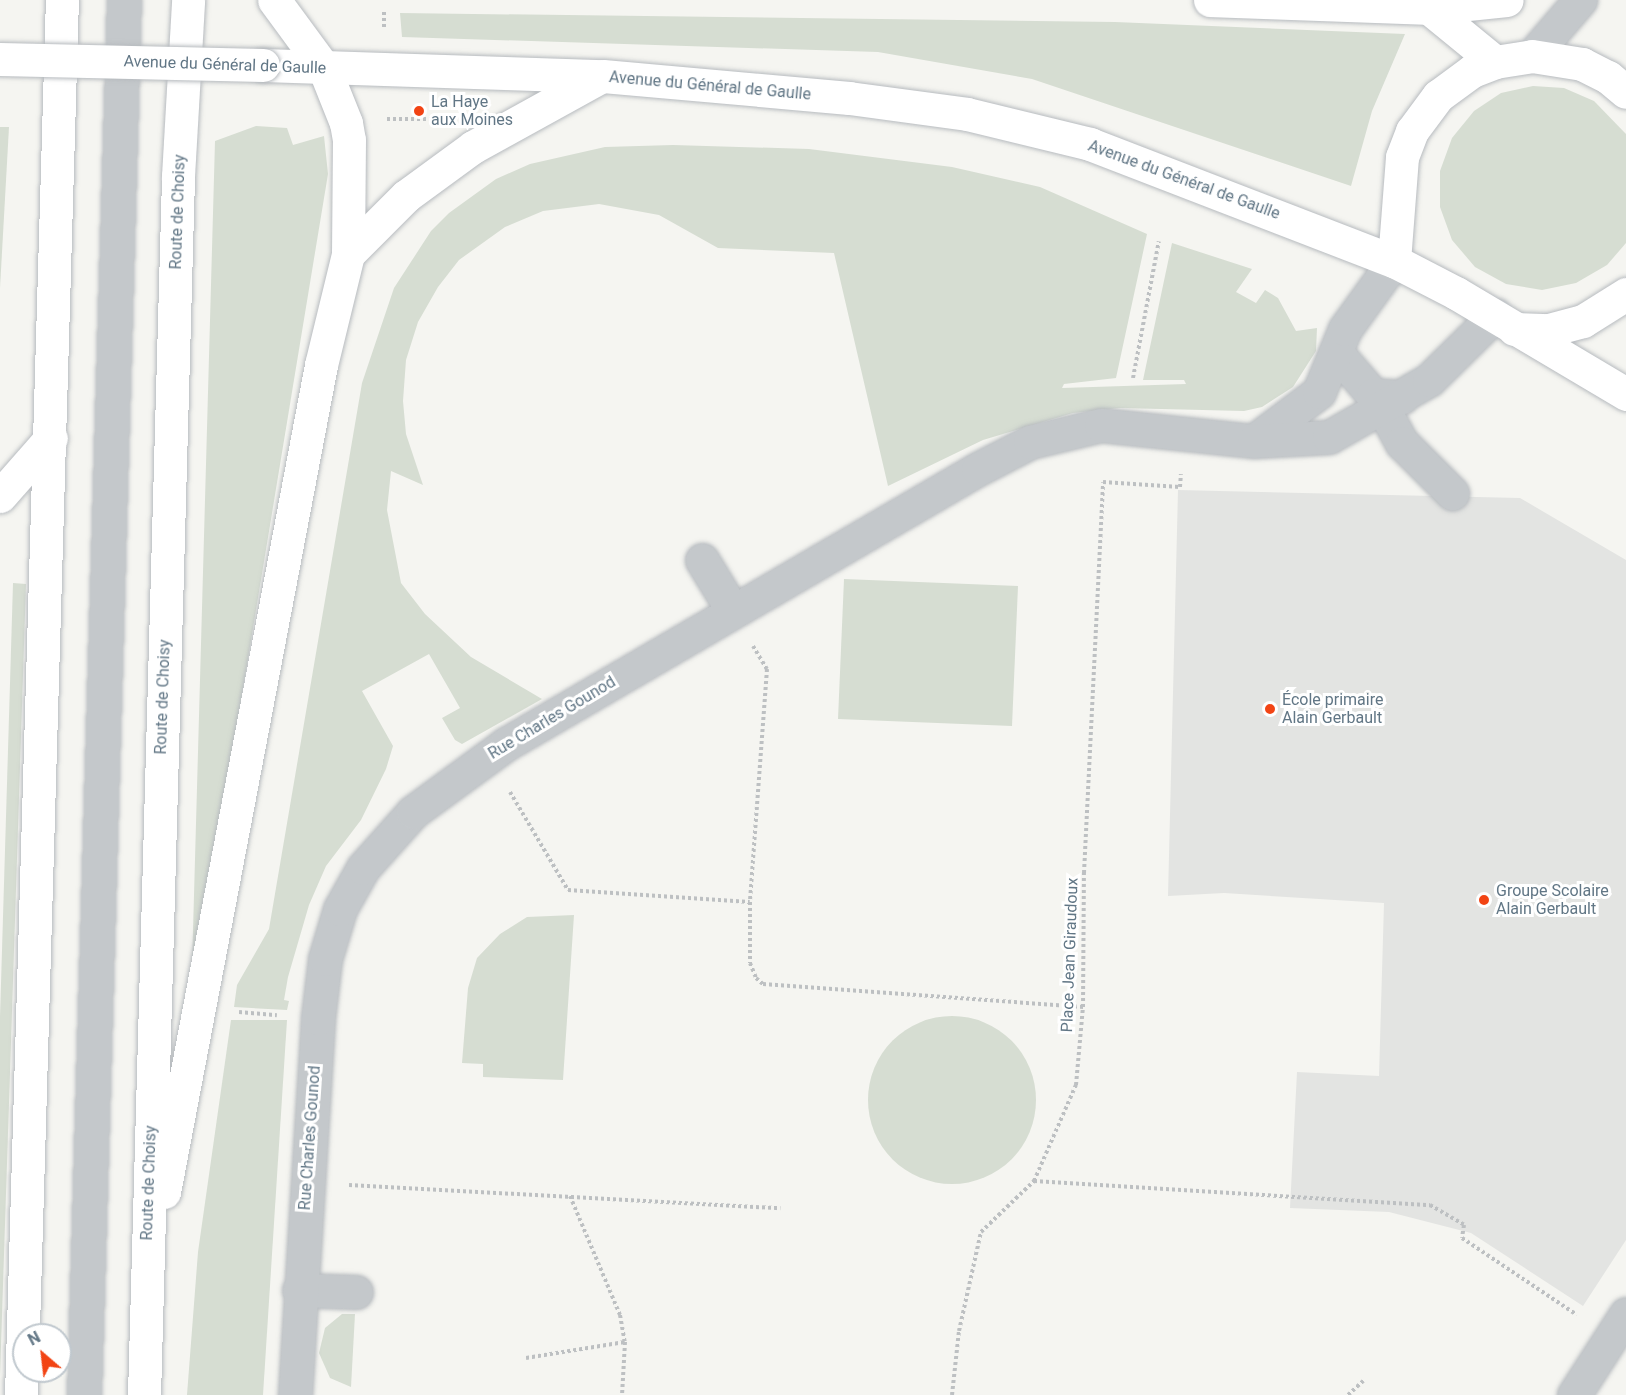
<!DOCTYPE html>
<meta charset="utf-8">
<style>
body{margin:0}
#map{position:relative;width:1626px;height:1395px;overflow:hidden;background:#f5f5f1;font-family:Roboto,sans-serif}
div>[style]{position:absolute}
.built>*{inset:0;background:#e3e4e2}
.green>*{inset:0;background:#d6ddd2}
.round{border-radius:50%}
.path>*{height:4px;margin-top:-2px;transform-origin:0;background:repeating-linear-gradient(90deg,#bdc0c2 0 3px,transparent 0 6px)}
.roads{filter:drop-shadow(0 0 2px #b7bbbf) drop-shadow(0 0 2px #b7bbbf)}
.minor>*{height:33px;margin:-16.5px;padding:0 16.5px;transform-origin:16.5px;border-radius:16.5px;background:#c4c8cb}
.major>*{height:33px;margin:-16.5px;padding:0 16.5px;transform-origin:16.5px;border-radius:16.5px;background:#fff}
.bridges{filter:drop-shadow(0 0 2px #b7bbbf) drop-shadow(0 0 2px #b7bbbf)}
.major-bridge>*{height:33px;margin:-16.5px;padding:0 16.5px;transform-origin:16.5px;border-radius:16.5px;background:#fff}
.dots>*{width:16px;height:16px;translate:-50% -50%;box-sizing:border-box;border:3px solid #fff;border-radius:50%}
span{translate:-50% -50%;white-space:nowrap;text-align:center;line-height:1.15;-webkit-text-stroke:6px #fff;paint-order:stroke}
.street-label{font-size:16px;color:#617685}
.poi-label{font-size:16px;color:#617685}
.left{translate:0 -50%;text-align:left}
.north{position:absolute;left:12px;top:1323px;width:60px;height:60px;box-sizing:border-box;background:#fff;border:2px solid #c0c8ce;border-radius:50%;rotate:332deg;font-size:16px;font-weight:700;line-height:24px;text-align:center;color:#617685}
.north::after{content:'';display:block;margin:auto;width:21px;height:27px;background:#f24414;clip-path:polygon(50% 0,100% 100%,50% 72%,0 100%)}
</style>
<div id="map">
<div class="built">
<i style="clip-path:polygon(1178px 490px,1520px 498px,1626px 560px,1626px 1240px,1583px 1306px,1471px 1233px,1389px 1212px,1290px 1208px,1297px 1072px,1379px 1076px,1384px 903px,1224px 893px,1168px 896px)"></i>
</div>
<div class="green">
<i style="clip-path:polygon(400px 13px,1115px 22px,1405px 34px,1372px 111px,1351px 186px,1032px 79px,878px 52px,402px 37px)"></i>
<i style="clip-path:polygon(1533px 86px,1564px 88px,1594px 101px,1626px 134px,1626px 243px,1607px 265px,1576px 283px,1542px 290px,1506px 284px,1475px 267px,1452px 240px,1440px 207px,1440px 171px,1452px 138px,1474px 111px,1501px 93px)"></i>
<i style="clip-path:polygon(256px 126px,287px 128px,293px 145px,324px 136px,328px 174px,238px 719px,192px 967px,215px 141px)"></i>
<i style="clip-path:polygon(0 127px,9px 127px,0 288px)"></i>
<i style="clip-path:polygon(673px 145px,809px 149px,952px 167px,1040px 187px,1147px 234px,1116px 378px,1064px 384px,1062px 388px,1186px 384px,1184px 380px,1143px 380px,1172px 243px,1252px 269px,1236px 292px,1256px 303px,1265px 290px,1278px 298px,1296px 331px,1317px 328px,1316px 351px,1293px 387px,1262px 407px,1244px 411px,1120px 408px,1073px 413px,983px 440px,888px 486px,834px 253px,718px 248px,659px 215px,599px 204px,543px 211px,505px 227px,459px 260px,438px 287px,418px 322px,406px 360px,403px 401px,406px 434px,423px 485px,391px 471px,387px 510px,401px 583px,425px 614px,471px 657px,542px 699px,462px 744px,455px 740px,442px 718px,460px 708px,429px 654px,362px 691px,393px 746px,386px 769px,361px 820px,326px 866px,309px 905px,288px 977px,284px 1000px,289px 1001px,287px 1010px,234px 1007px,237px 985px,269px 929px,362px 383px,394px 288px,431px 231px,449px 213px,496px 179px,530px 164px,605px 147px)"></i>
<i style="clip-path:polygon(844px 579px,1018px 586px,1012px 726px,838px 719px)"></i>
<i style="clip-path:polygon(13px 583px,26px 584px,0 1377px,0 1017px)"></i>
<i style="clip-path:polygon(574px 915px,563px 1080px,483px 1077px,483px 1064px,462px 1063px,468px 988px,477px 958px,500px 934px,527px 917px)"></i>
<i class="round" style="left:868px;top:1016px;width:168px;height:168px"></i>
<i style="clip-path:polygon(231px 1020px,287px 1020px,263px 1395px,187px 1395px,198px 1252px)"></i>
<i style="clip-path:polygon(342px 1314px,355px 1314px,351px 1387px,330px 1378px,319px 1353px,325px 1328px)"></i>
</div>
<div class="path">
<i style="left:384px;top:12px;width:15px;rotate:90deg"></i>
<i style="left:387px;top:119px;width:52px"></i>
<i style="left:1133px;top:378px;width:139px;rotate:-79.3deg"></i>
<i style="left:753px;top:646px;width:27px;rotate:59deg"></i>
<i style="left:767px;top:669px;width:234px;rotate:94.2deg"></i>
<i style="left:750px;top:902px;width:61px;rotate:90deg"></i>
<i style="left:750px;top:963px;width:16px;rotate:68deg"></i>
<i style="left:756px;top:978px;width:9px;rotate:41deg"></i>
<i style="left:763px;top:984px;width:321px;rotate:4.1deg"></i>
<i style="left:510px;top:792px;width:114px;rotate:59.4deg"></i>
<i style="left:568px;top:890px;width:182px;rotate:3.8deg"></i>
<i style="left:239px;top:1012px;width:38px;rotate:5deg"></i>
<i style="left:1034px;top:1181px;width:397px;rotate:3.5deg"></i>
<i style="left:1430px;top:1205px;width:39px;rotate:30deg"></i>
<i style="left:1464px;top:1225px;width:13px;rotate:99deg"></i>
<i style="left:1462px;top:1238px;width:138px;rotate:33.8deg"></i>
<i style="left:349px;top:1185px;width:432px;rotate:3.1deg"></i>
<i style="left:570px;top:1196px;width:129px;rotate:67.2deg"></i>
<i style="left:620px;top:1315px;width:27px;rotate:80deg"></i>
<i style="left:625px;top:1342px;width:53px;rotate:93.2deg"></i>
<i style="left:526px;top:1358px;width:100px;rotate:-9.2deg"></i>
<i style="left:952px;top:1395px;width:64px;rotate:-83.8deg"></i>
<i style="left:959px;top:1331px;width:101px;rotate:-77.5deg"></i>
<i style="left:981px;top:1232px;width:74px;rotate:-43.9deg"></i>
<i style="left:1034px;top:1181px;width:105px;rotate:-66.4deg"></i>
<i style="left:1076px;top:1085px;width:78px;rotate:-84.9deg"></i>
<i style="left:1083px;top:1007px;width:134px;rotate:-89.6deg"></i>
<i style="left:1084px;top:873px;width:391px;rotate:-87.2deg"></i>
<i style="left:1103px;top:482px;width:77px;rotate:3.7deg"></i>
<i style="left:1180px;top:487px;width:13px;rotate:-86deg"></i>
<i style="left:1348px;top:1395px;width:21px;rotate:-43deg"></i>
</div>
<div class="roads">
<div class="minor">
<i style="left:1532px;top:56px;width:74px;rotate:-49.4deg"></i>
<i style="left:1336px;top:352px;width:57px;rotate:49.3deg"></i>
<i style="left:1373px;top:395px;width:29px;rotate:4deg"></i>
<i style="left:1383px;top:408px;width:40px;rotate:62deg"></i>
<i style="left:1402px;top:443px;width:71px;rotate:45deg"></i>
<i style="left:1254px;top:441px;width:81px;rotate:-37deg"></i>
<i style="left:1319px;top:392px;width:68px;rotate:-67.6deg"></i>
<i style="left:1345px;top:329px;width:84px;rotate:-54.2deg"></i>
<i style="left:702px;top:560px;width:60px;rotate:58.7deg"></i>
<i style="left:299px;top:1290px;width:57px;rotate:2deg"></i>
<i style="left:84px;top:1395px;width:1396px;rotate:-88.36deg"></i>
<i style="left:295px;top:1395px;width:378px;rotate:-86.5deg"></i>
<i style="left:318px;top:1018px;width:59px;rotate:-83.2deg"></i>
<i style="left:325px;top:959px;width:52px;rotate:-73.3deg"></i>
<i style="left:340px;top:909px;width:47px;rotate:-60.7deg"></i>
<i style="left:363px;top:868px;width:75px;rotate:-48.2deg"></i>
<i style="left:413px;top:812px;width:115px;rotate:-36.2deg"></i>
<i style="left:506px;top:744px;width:546px;rotate:-30.23deg"></i>
<i style="left:978px;top:469px;width:59px;rotate:-27.4deg"></i>
<i style="left:1030px;top:442px;width:73px;rotate:-13.5deg"></i>
<i style="left:1101px;top:425px;width:154px;rotate:6deg"></i>
<i style="left:1254px;top:441px;width:75px;rotate:-3.1deg"></i>
<i style="left:1329px;top:437px;width:115px;rotate:-29.7deg"></i>
<i style="left:1429px;top:380px;width:93px;rotate:-44.6deg"></i>
<i style="left:1574px;top:1395px;width:96px;rotate:-57.3deg"></i>
</div>
<div class="major">
<i style="left:1210px;top:0;width:219px;rotate:2.1deg"></i>
<i style="left:1429px;top:8px;width:85px;rotate:39.3deg"></i>
<i style="left:1429px;top:8px;width:78px;rotate:-5.9deg"></i>
<i style="left:263px;top:65px;width:340px;rotate:1.9deg"></i>
<i style="left:603px;top:76px;width:247px;rotate:5.1deg"></i>
<i style="left:849px;top:98px;width:119px;rotate:7.7deg"></i>
<i style="left:967px;top:114px;width:127px;rotate:13.7deg"></i>
<i style="left:1090px;top:144px;width:326px;rotate:21.1deg"></i>
<i style="left:1394px;top:261px;width:70px;rotate:27.3deg"></i>
<i style="left:1456px;top:293px;width:198px;rotate:30.7deg"></i>
<i style="left:348px;top:254px;width:82px;rotate:-45deg"></i>
<i style="left:406px;top:196px;width:83px;rotate:-36.2deg"></i>
<i style="left:473px;top:147px;width:145px;rotate:-28.9deg"></i>
<i style="left:1394px;top:261px;width:104px;rotate:-85.6deg"></i>
<i style="left:1402px;top:157px;width:28px;rotate:-69deg"></i>
<i style="left:1412px;top:131px;width:44px;rotate:-53.4deg"></i>
<i style="left:1438px;top:96px;width:42px;rotate:-36.3deg"></i>
<i style="left:1472px;top:71px;width:25px;rotate:-21deg"></i>
<i style="left:1495px;top:62px;width:37px;rotate:-9deg"></i>
<i style="left:1532px;top:56px;width:51px;rotate:9.1deg"></i>
<i style="left:1582px;top:64px;width:29px;rotate:27deg"></i>
<i style="left:1608px;top:77px;width:23px;rotate:40deg"></i>
<i style="left:1514px;top:329px;width:35px;rotate:2deg"></i>
<i style="left:1549px;top:330px;width:35px;rotate:-15deg"></i>
<i style="left:1583px;top:321px;width:51px;rotate:-32.1deg"></i>
<i style="left:0;top:496px;width:77px;rotate:-48.7deg"></i>
<i style="left:164px;top:1192px;width:842px;rotate:-79.25deg"></i>
<i style="left:321px;top:365px;width:114px;rotate:-76.3deg"></i>
<i style="left:348px;top:254px;width:114px;rotate:-89.5deg"></i>
<i style="left:349px;top:140px;width:17px;rotate:-100deg"></i>
<i style="left:346px;top:123px;width:59px;rotate:-111.8deg"></i>
<i style="left:324px;top:68px;width:84px;rotate:-126.3deg"></i>
<i style="left:21px;top:1395px;width:1396px;rotate:-88.32deg"></i>
<i style="left:144px;top:1395px;width:1219px;rotate:-88.4deg"></i>
<i style="left:178px;top:176px;width:176px;rotate:-86.7deg"></i>
</div>
</div>
<div class="bridges">
<div class="major-bridge">
<i style="left:0;top:59px;width:263px;rotate:1.3deg"></i>
</div>
</div>
<div class="dots">
<i style="left:419px;top:111px;background:#f24414"></i>
<i style="left:1270px;top:709px;background:#f24414"></i>
<i style="left:1484px;top:900px;background:#f24414"></i>
</div>
<div class="street-label">
<span style="left:225px;top:65px;rotate:2deg">Avenue du Général de Gaulle</span>
<span style="left:710px;top:86px;rotate:5deg">Avenue du Général de Gaulle</span>
<span style="left:1184px;top:180px;rotate:20deg">Avenue du Général de Gaulle</span>
<span style="left:178px;top:212px;rotate:-88deg">Route de Choisy</span>
<span style="left:163px;top:697px;rotate:-88deg">Route de Choisy</span>
<span style="left:552px;top:718px;rotate:-31deg">Rue Charles Gounod</span>
<span style="left:1070px;top:955px;rotate:-88deg">Place Jean Giraudoux</span>
<span style="left:310px;top:1138px;rotate:-86deg">Rue Charles Gounod</span>
<span style="left:149px;top:1183px;rotate:-88deg">Route de Choisy</span>
</div>
<div class="poi-label">
<span class="left" style="left:431px;top:111px">La Haye<br>aux Moines</span>
<span class="left" style="left:1282px;top:709px">École primaire<br>Alain Gerbault</span>
<span class="left" style="left:1496px;top:900px">Groupe Scolaire<br>Alain Gerbault</span>
</div>
<div class="north">N</div>
</div>
